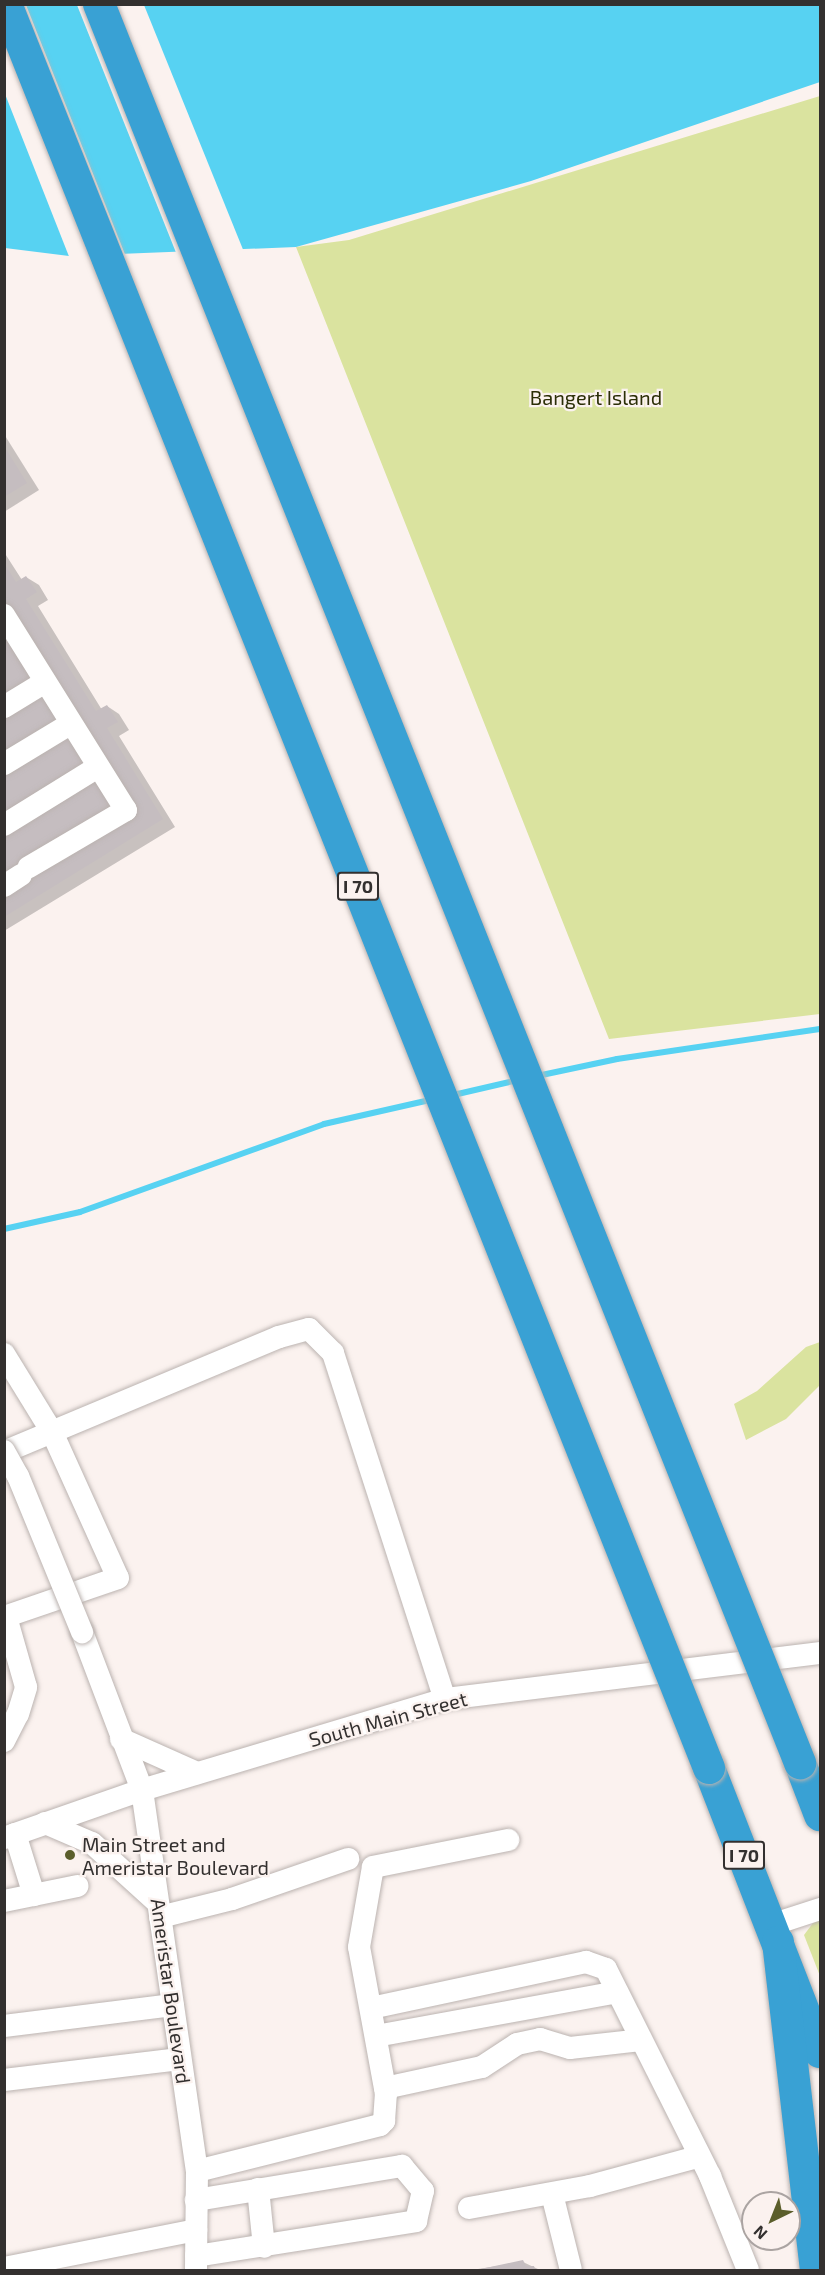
<!DOCTYPE html>
<style>
body{margin:0}
#map{position:relative;width:825px;height:2275px;overflow:hidden;background:#fbf2ef;font-family:"Exo 2",sans-serif}
div>[style]{position:absolute}
.green>*{inset:0;background:#dae39f}
.water>*{inset:0;background:#57d2f2}
.pier>*{inset:0;background:#fbf2ef}
.shadow>*{inset:0;background:#0003}
.stream>*{height:6px;margin:-3px;padding:0 3px;transform-origin:3px;border-radius:3px;background:#57d2f2}
.building>*{inset:0;background:#c5bdc0}
.roads{filter:drop-shadow(0 0 2px #bbb3b0) drop-shadow(0 0 2px #bbb3b0)}
.minor>*{height:22px;margin:-11px;padding:0 11px;transform-origin:11px;border-radius:11px;background:#fff}
.highway>*{height:32px;margin:-16px;padding:0 16px;transform-origin:16px;border-radius:16px;background:#39a1d4}
.bridges{filter:drop-shadow(0 0 2px #bbb3b0) drop-shadow(0 0 2px #bbb3b0)}
.minor-bridge>*{height:22px;margin:-11px;padding:0 11px;transform-origin:11px;border-radius:11px;background:#fff}
.highway-bridge>*{height:32px;margin:-16px;padding:0 16px;transform-origin:16px;border-radius:16px;background:#39a1d4}
.dots>*{width:16px;height:16px;translate:-50% -50%;box-sizing:border-box;border:3px solid #fbf2ef;border-radius:50%}
span{translate:-50% -50%;white-space:nowrap;text-align:center;line-height:1.15;-webkit-text-stroke:4.5px #fbf2ef;paint-order:stroke}
.shield-label span{padding:2px 4px;background:#fbf2ef;border:2px solid;border-radius:4px;-webkit-text-stroke-width:0}
.shield-label{font-size:18px;color:#33302f;font-weight:700}
.park-label{font-size:20px;color:#2b2e06}
.street-label{font-size:20px;color:#33302f}
.poi-label{font-size:20px;color:#33302f}
.left{translate:0 -50%;text-align:left}
.frame{position:absolute;inset:0;border:6px solid #33302f;pointer-events:none}
.north{position:absolute;left:741px;top:2191px;width:60px;height:60px;box-sizing:border-box;background:#fbf2ef;border:2px solid #aba4a2;border-radius:50%;rotate:223deg;font-size:16px;font-weight:700;line-height:24px;text-align:center;color:#33302f}
.north::after{content:'';display:block;margin:auto;width:21px;height:27px;background:#5b5e2b;clip-path:polygon(50% 0,100% 100%,50% 72%,0 100%)}
</style>
<div id="map">
<div class="green">
<i style="clip-path:polygon(820px 96px,820px 1014px,609px 1039px,296px 247px,349px 240px)"></i>
<i style="clip-path:polygon(820px 1342px,820px 1385px,786px 1419px,746px 1440px,734px 1404px,757px 1391px,806px 1347px)"></i>
<i style="clip-path:polygon(816px 1919px,820px 1919px,820px 1976px,804px 1935px)"></i>
</div>
<div class="water">
<i style="clip-path:polygon(5px 5px,820px 5px,820px 82px,531px 181px,296px 247px,69px 256px,5px 248px)"></i>
</div>
<div class="pier">
<i style="clip-path:polygon(5px 5px,26px 5px,126px 257px,70px 259px,5px 94px)"></i>
<i style="clip-path:polygon(77px 5px,144px 5px,244px 252px,177px 255px)"></i>
</div>
<div class="shadow">
<i style="clip-path:polygon(4px 434px,39px 490px,4px 512px)"></i>
<i style="clip-path:polygon(4px 552px,22px 580px,26px 577px,39px 585px,48px 600px,38px 606px,102px 710px,107px 706px,119px 714px,129px 730px,119px 736px,175px 827px,4px 931px)"></i>
<i style="clip-path:polygon(523px 2262px,540px 2270px,478px 2270px,478px 2269px)"></i>
</div>
<div class="stream">
<i style="left:537px;top:1076px;width:82px;rotate:-12deg"></i>
<i style="left:617px;top:1059px;width:205px;rotate:-8.4deg"></i>
<i style="left:449px;top:1096px;width:71px;rotate:-13.1deg"></i>
<i style="left:4px;top:1229px;width:78px;rotate:-12.6deg"></i>
<i style="left:80px;top:1212px;width:259px;rotate:-19.8deg"></i>
<i style="left:324px;top:1124px;width:113px;rotate:-12.8deg"></i>
</div>
<div class="building">
<i style="clip-path:polygon(4px 446px,27px 483px,4px 497px)"></i>
<i style="clip-path:polygon(4px 563px,16px 582px,26px 576px,37px 592px,26px 599px,96px 711px,107px 705px,118px 722px,107px 728px,163px 819px,4px 917px)"></i>
<i style="clip-path:polygon(523px 2260px,526px 2266px,534px 2266px,535px 2270px,476px 2270px)"></i>
</div>
<div class="roads">
<div class="minor">
<i style="left:4px;top:615px;width:230px;rotate:58deg"></i>
<i style="left:126px;top:810px;width:113px;rotate:149.6deg"></i>
<i style="left:4px;top:707px;width:48px;rotate:-31.4deg"></i>
<i style="left:4px;top:764px;width:77px;rotate:-31.2deg"></i>
<i style="left:4px;top:825px;width:110px;rotate:-31.7deg"></i>
<i style="left:4px;top:886px;width:20px;rotate:-33deg"></i>
<i style="left:4px;top:1354px;width:92px;rotate:58.4deg"></i>
<i style="left:52px;top:1432px;width:160px;rotate:65.7deg"></i>
<i style="left:118px;top:1578px;width:120px;rotate:161.1deg"></i>
<i style="left:4px;top:1452px;width:298px;rotate:-22.7deg"></i>
<i style="left:279px;top:1337px;width:31px;rotate:-15deg"></i>
<i style="left:309px;top:1329px;width:34px;rotate:45deg"></i>
<i style="left:333px;top:1353px;width:364px;rotate:72.1deg"></i>
<i style="left:82px;top:1632px;width:169px;rotate:69.2deg"></i>
<i style="left:142px;top:1790px;width:385px;rotate:81.8deg"></i>
<i style="left:197px;top:2171px;width:99px;rotate:90.6deg"></i>
<i style="left:121px;top:1739px;width:83px;rotate:24.1deg"></i>
<i style="left:4px;top:1741px;width:30px;rotate:-63deg"></i>
<i style="left:18px;top:1714px;width:28px;rotate:-73deg"></i>
<i style="left:26px;top:1687px;width:73px;rotate:-105.9deg"></i>
<i style="left:45px;top:1823px;width:51px;rotate:23.1deg"></i>
<i style="left:92px;top:1843px;width:89px;rotate:42.3deg"></i>
<i style="left:15px;top:1834px;width:64px;rotate:72.7deg"></i>
<i style="left:4px;top:1838px;width:146px;rotate:-19.2deg"></i>
<i style="left:142px;top:1790px;width:316px;rotate:-16.7deg"></i>
<i style="left:445px;top:1699px;width:378px;rotate:-7deg"></i>
<i style="left:4px;top:1901px;width:75px;rotate:-11.6deg"></i>
<i style="left:160px;top:1917px;width:74px;rotate:-14deg"></i>
<i style="left:232px;top:1899px;width:123px;rotate:-19deg"></i>
<i style="left:771px;top:1925px;width:52px;rotate:-18.1deg"></i>
<i style="left:371px;top:2008px;width:220px;rotate:-12.1deg"></i>
<i style="left:586px;top:1962px;width:21px;rotate:19deg"></i>
<i style="left:606px;top:1969px;width:232px;rotate:63.3deg"></i>
<i style="left:710px;top:2176px;width:101px;rotate:68deg"></i>
<i style="left:4px;top:2026px;width:170px;rotate:-7.1deg"></i>
<i style="left:376px;top:2036px;width:245px;rotate:-10.3deg"></i>
<i style="left:4px;top:2080px;width:177px;rotate:-6.8deg"></i>
<i style="left:385px;top:2088px;width:99px;rotate:-12.2deg"></i>
<i style="left:482px;top:2067px;width:42px;rotate:-33.3deg"></i>
<i style="left:517px;top:2044px;width:24px;rotate:-12deg"></i>
<i style="left:540px;top:2039px;width:31px;rotate:17deg"></i>
<i style="left:570px;top:2048px;width:71px;rotate:-6.4deg"></i>
<i style="left:197px;top:2171px;width:189px;rotate:-14.1deg"></i>
<i style="left:380px;top:2125px;width:6px;rotate:-45deg"></i>
<i style="left:384px;top:2121px;width:27px;rotate:-86deg"></i>
<i style="left:386px;top:2094px;width:149px;rotate:-100.4deg"></i>
<i style="left:359px;top:1947px;width:81px;rotate:-80.1deg"></i>
<i style="left:373px;top:1867px;width:138px;rotate:-11.3deg"></i>
<i style="left:258px;top:2189px;width:58px;rotate:84.1deg"></i>
<i style="left:552px;top:2194px;width:78px;rotate:76deg"></i>
<i style="left:469px;top:2208px;width:123px;rotate:-10.3deg"></i>
<i style="left:590px;top:2186px;width:111px;rotate:-15.2deg"></i>
<i style="left:196px;top:2256px;width:223px;rotate:-9deg"></i>
<i style="left:416px;top:2221px;width:31px;rotate:-77deg"></i>
<i style="left:423px;top:2191px;width:33px;rotate:-130deg"></i>
<i style="left:402px;top:2166px;width:209px;rotate:170.6deg"></i>
<i style="left:4px;top:2268px;width:196px;rotate:-11.2deg"></i>
</div>
<div class="highway">
<i style="left:800px;top:1763px;width:56px;rotate:69deg"></i>
<i style="left:709px;top:1768px;width:305px;rotate:68.7deg"></i>
<i style="left:778px;top:1942px;width:330px;rotate:83.4deg"></i>
</div>
</div>
<div class="bridges">
<div class="minor-bridge">
<i style="left:4px;top:1451px;width:29px;rotate:61deg"></i>
<i style="left:18px;top:1476px;width:169px;rotate:67.7deg"></i>
</div>
<div class="highway-bridge">
<i style="left:6px;top:4px;width:1899px;rotate:68.27deg"></i>
<i style="left:99px;top:4px;width:1894px;rotate:68.27deg"></i>
</div>
</div>
<div class="dots">
<i style="left:70px;top:1855px;background:#5b5e2b"></i>
</div>
<div class="shield-label">
<span style="left:358px;top:886px">I 70</span>
<span style="left:744px;top:1855px">I 70</span>
</div>
<div class="park-label">
<span style="left:596px;top:397px">Bangert Island</span>
</div>
<div class="street-label">
<span style="left:388px;top:1719px;rotate:-15deg">South Main Street</span>
<span style="left:171px;top:1991px;rotate:82deg">Ameristar Boulevard</span>
</div>
<div class="poi-label">
<span class="left" style="left:82px;top:1856px">Main Street and<br>Ameristar Boulevard</span>
</div>
<div class="frame"></div>
<div class="north">N</div>
</div>
